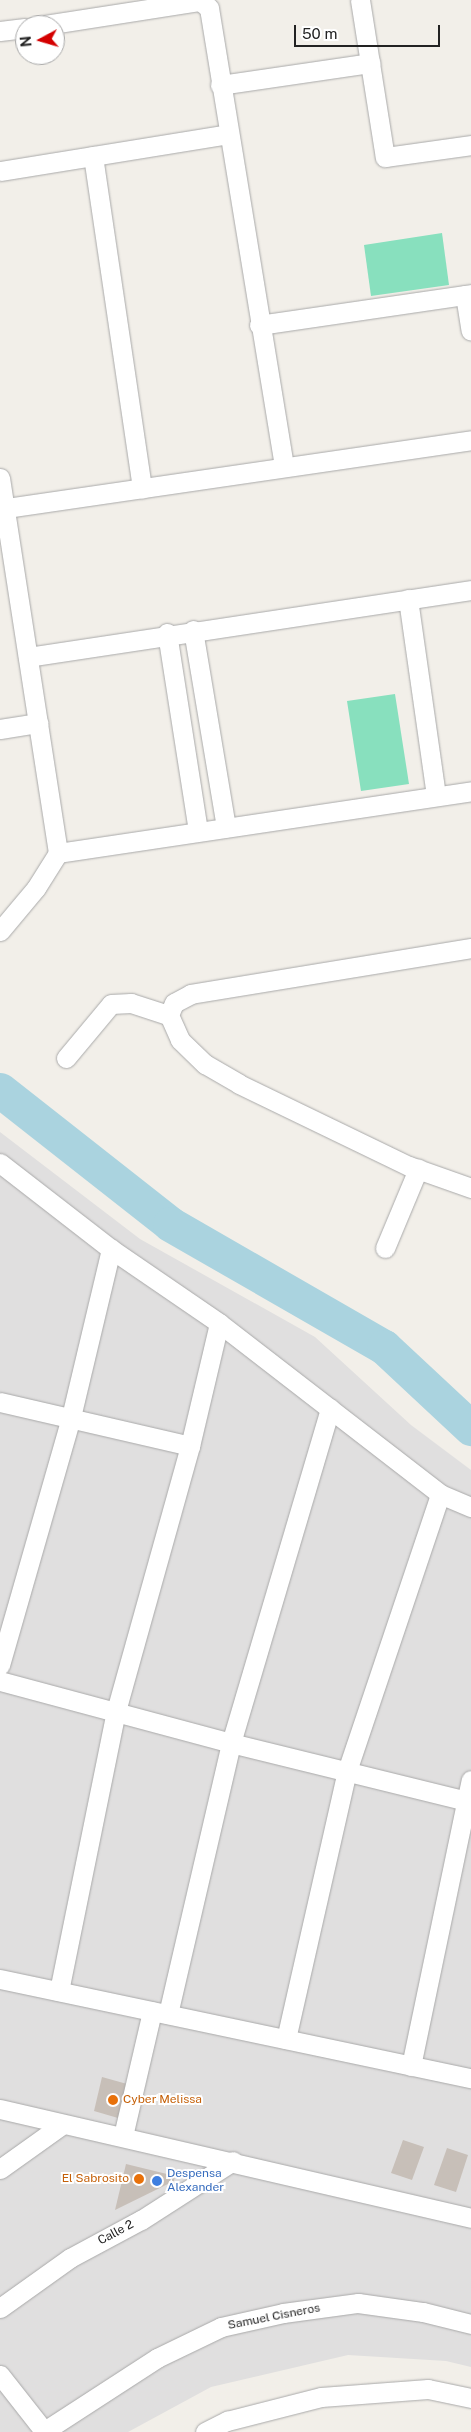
<!DOCTYPE html>
<style>
body{margin:0}
#map{position:relative;width:471px;height:2432px;overflow:hidden;background:#f2efe9;font-family:"Public Sans",sans-serif}
div>[style]{position:absolute}
.residential>*{inset:0;background:#e0dfdf}
.pitch>*{inset:0;background:#88e0be}
.river>*{height:35px;margin:-17.5px;padding:0 17.5px;transform-origin:17.5px;border-radius:17.5px;background:#aad3df}
.building>*{inset:0;background:#c7bfb8}
.roads{filter:drop-shadow(0 0 1px #a9a9a9) drop-shadow(0 0 1px #a9a9a9)}
.minor>*{height:19px;margin:-9.5px;padding:0 9.5px;transform-origin:9.5px;border-radius:9.5px;background:#fff}
.dots>*{width:14px;height:14px;translate:-50% -50%;box-sizing:border-box;border:2px solid #fff;border-radius:50%}
span{translate:-50% -50%;white-space:nowrap;text-align:center;line-height:1.15;-webkit-text-stroke:4px #fff;paint-order:stroke}
.food-label{font-size:12px;color:#c56008}
.left{translate:0 -50%;text-align:left}
.right{translate:-100% -50%;text-align:right}
.shop-label{font-size:12px;color:#366cbe}
.street-label{font-size:12px;color:#222}
.north{position:absolute;left:15px;top:15px;width:50px;height:50px;box-sizing:border-box;background:#fff;border:1px solid #a7a7a7;border-radius:50%;rotate:264deg;font-size:14px;font-weight:700;line-height:20px;text-align:center;color:#222}
.north::after{content:'';display:block;margin:auto;width:18px;height:22px;background:#d40000;clip-path:polygon(50% 0,100% 100%,50% 72%,0 100%)}
.scale{position:absolute;left:294px;top:25px;width:146px;height:22px;box-sizing:border-box;border:2px solid #222;border-top:0;padding-left:6px;font-size:15px;line-height:18px;white-space:nowrap;color:#222;-webkit-text-stroke:4px #fff;paint-order:stroke}
</style>
<div id="map">
<div class="residential">
<i style="clip-path:polygon(0 1132px,140px 1239px,315px 1337px,411px 1425px,471px 1470px,471px 2367px,446px 2361px,348px 2355px,211px 2387px,128px 2432px,0 2432px)"></i>
</div>
<div class="pitch">
<i style="clip-path:polygon(442px 233px,449px 285px,371px 296px,364px 245px)"></i>
<i style="clip-path:polygon(395px 694px,409px 784px,361px 791px,347px 701px)"></i>
</div>
<div class="river">
<i style="left:0;top:1090px;width:216px;rotate:38.2deg"></i>
<i style="left:170px;top:1224px;width:247px;rotate:29.9deg"></i>
<i style="left:384px;top:1347px;width:119px;rotate:43deg"></i>
</div>
<div class="building">
<i style="clip-path:polygon(102px 2077px,127px 2084px,118px 2118px,94px 2111px)"></i>
<i style="clip-path:polygon(403px 2140px,424px 2147px,412px 2180px,391px 2173px)"></i>
<i style="clip-path:polygon(447px 2148px,468px 2155px,456px 2192px,434px 2185px)"></i>
<i style="clip-path:polygon(126px 2164px,175px 2176px,174px 2181px,115px 2210px)"></i>
</div>
<div class="roads">
<div class="minor">
<i style="left:360px;top:0;width:159px;rotate:81deg"></i>
<i style="left:385px;top:157px;width:87px;rotate:-7.9deg"></i>
<i style="left:45px;top:25px;width:157px;rotate:-8.8deg"></i>
<i style="left:200px;top:1px;width:11px;rotate:38deg"></i>
<i style="left:209px;top:8px;width:465px;rotate:80.7deg"></i>
<i style="left:0;top:31px;width:25px;rotate:-7deg"></i>
<i style="left:220px;top:85px;width:152px;rotate:-8.3deg"></i>
<i style="left:93px;top:156px;width:336px;rotate:81.6deg"></i>
<i style="left:0;top:171px;width:231px;rotate:-9.2deg"></i>
<i style="left:465px;top:295px;width:36px;rotate:81deg"></i>
<i style="left:259px;top:325px;width:214px;rotate:-8.3deg"></i>
<i style="left:0;top:478px;width:379px;rotate:81.2deg"></i>
<i style="left:58px;top:853px;width:41px;rotate:122.2deg"></i>
<i style="left:36px;top:888px;width:56px;rotate:129.9deg"></i>
<i style="left:0;top:509px;width:476px;rotate:-8.3deg"></i>
<i style="left:408px;top:599px;width:199px;rotate:81.9deg"></i>
<i style="left:193px;top:630px;width:200px;rotate:80.5deg"></i>
<i style="left:167px;top:633px;width:200px;rotate:81.1deg"></i>
<i style="left:28px;top:657px;width:448px;rotate:-8.6deg"></i>
<i style="left:0;top:729px;width:39px;rotate:-9deg"></i>
<i style="left:58px;top:853px;width:418px;rotate:-8.5deg"></i>
<i style="left:471px;top:948px;width:284px;rotate:170.7deg"></i>
<i style="left:191px;top:994px;width:19px;rotate:152deg"></i>
<i style="left:174px;top:1003px;width:13px;rotate:113deg"></i>
<i style="left:169px;top:1015px;width:27px;rotate:66deg"></i>
<i style="left:180px;top:1040px;width:35px;rotate:44deg"></i>
<i style="left:205px;top:1064px;width:39px;rotate:30deg"></i>
<i style="left:239px;top:1084px;width:189px;rotate:25.8deg"></i>
<i style="left:409px;top:1166px;width:66px;rotate:19.5deg"></i>
<i style="left:66px;top:1058px;width:70px;rotate:-50.2deg"></i>
<i style="left:111px;top:1004px;width:20px;rotate:-3deg"></i>
<i style="left:131px;top:1003px;width:40px;rotate:18deg"></i>
<i style="left:0;top:1163px;width:140px;rotate:37.8deg"></i>
<i style="left:111px;top:1249px;width:131px;rotate:34.4deg"></i>
<i style="left:219px;top:1323px;width:279px;rotate:37.7deg"></i>
<i style="left:440px;top:1494px;width:34px;rotate:23deg"></i>
<i style="left:385px;top:1248px;width:86px;rotate:-67.3deg"></i>
<i style="left:0;top:1402px;width:195px;rotate:13deg"></i>
<i style="left:0;top:1665px;width:258px;rotate:-74deg"></i>
<i style="left:71px;top:1417px;width:173px;rotate:-76.6deg"></i>
<i style="left:0;top:1681px;width:239px;rotate:15deg"></i>
<i style="left:231px;top:1743px;width:247px;rotate:13.8deg"></i>
<i style="left:0;top:1979px;width:481px;rotate:11.9deg"></i>
<i style="left:59px;top:1991px;width:286px;rotate:-78.5deg"></i>
<i style="left:116px;top:1711px;width:275px;rotate:-74.4deg"></i>
<i style="left:190px;top:1446px;width:126px;rotate:-76.7deg"></i>
<i style="left:168px;top:2014px;width:278px;rotate:-76.9deg"></i>
<i style="left:231px;top:1743px;width:349px;rotate:-73.5deg"></i>
<i style="left:286px;top:2039px;width:275px;rotate:-77.2deg"></i>
<i style="left:347px;top:1771px;width:292px;rotate:-71.4deg"></i>
<i style="left:411px;top:2066px;width:292px;rotate:-78.2deg"></i>
<i style="left:0;top:2109px;width:483px;rotate:13deg"></i>
<i style="left:123px;top:2136px;width:128px;rotate:-76.9deg"></i>
<i style="left:0;top:2169px;width:77px;rotate:-35.5deg"></i>
<i style="left:0;top:2308px;width:86px;rotate:-35.5deg"></i>
<i style="left:70px;top:2258px;width:81px;rotate:-28.2deg"></i>
<i style="left:141px;top:2220px;width:109px;rotate:-32.7deg"></i>
<i style="left:0;top:2375px;width:71px;rotate:51.8deg"></i>
<i style="left:43px;top:2432px;width:136px;rotate:-33deg"></i>
<i style="left:157px;top:2358px;width:71px;rotate:-25.8deg"></i>
<i style="left:221px;top:2327px;width:64px;rotate:-12.7deg"></i>
<i style="left:283px;top:2313px;width:76px;rotate:-7.6deg"></i>
<i style="left:358px;top:2303px;width:66px;rotate:7.9deg"></i>
<i style="left:423px;top:2312px;width:49px;rotate:14deg"></i>
<i style="left:205px;top:2432px;width:25px;rotate:-27deg"></i>
<i style="left:227px;top:2421px;width:97px;rotate:-14.3deg"></i>
<i style="left:321px;top:2397px;width:107px;rotate:-4.3deg"></i>
<i style="left:428px;top:2389px;width:44px;rotate:11.8deg"></i>
</div>
</div>
<div class="dots">
<i style="left:113px;top:2100px;background:#e8710a"></i>
<i style="left:139px;top:2179px;background:#e8710a"></i>
<i style="left:157px;top:2181px;background:#3f7fe0"></i>
</div>
<div class="food-label">
<span class="left" style="left:123px;top:2100px">Cyber Melissa</span>
<span class="right" style="left:129px;top:2179px">El Sabrosito</span>
</div>
<div class="shop-label">
<span class="left" style="left:167px;top:2181px">Despensa<br>Alexander</span>
</div>
<div class="street-label">
<span style="left:116px;top:2233px;rotate:-28deg">Calle 2</span>
<span style="left:274px;top:2317px;rotate:-11deg">Samuel Cisneros</span>
</div>
<div class="north">N</div>
<div class="scale">50 m</div>
</div>
